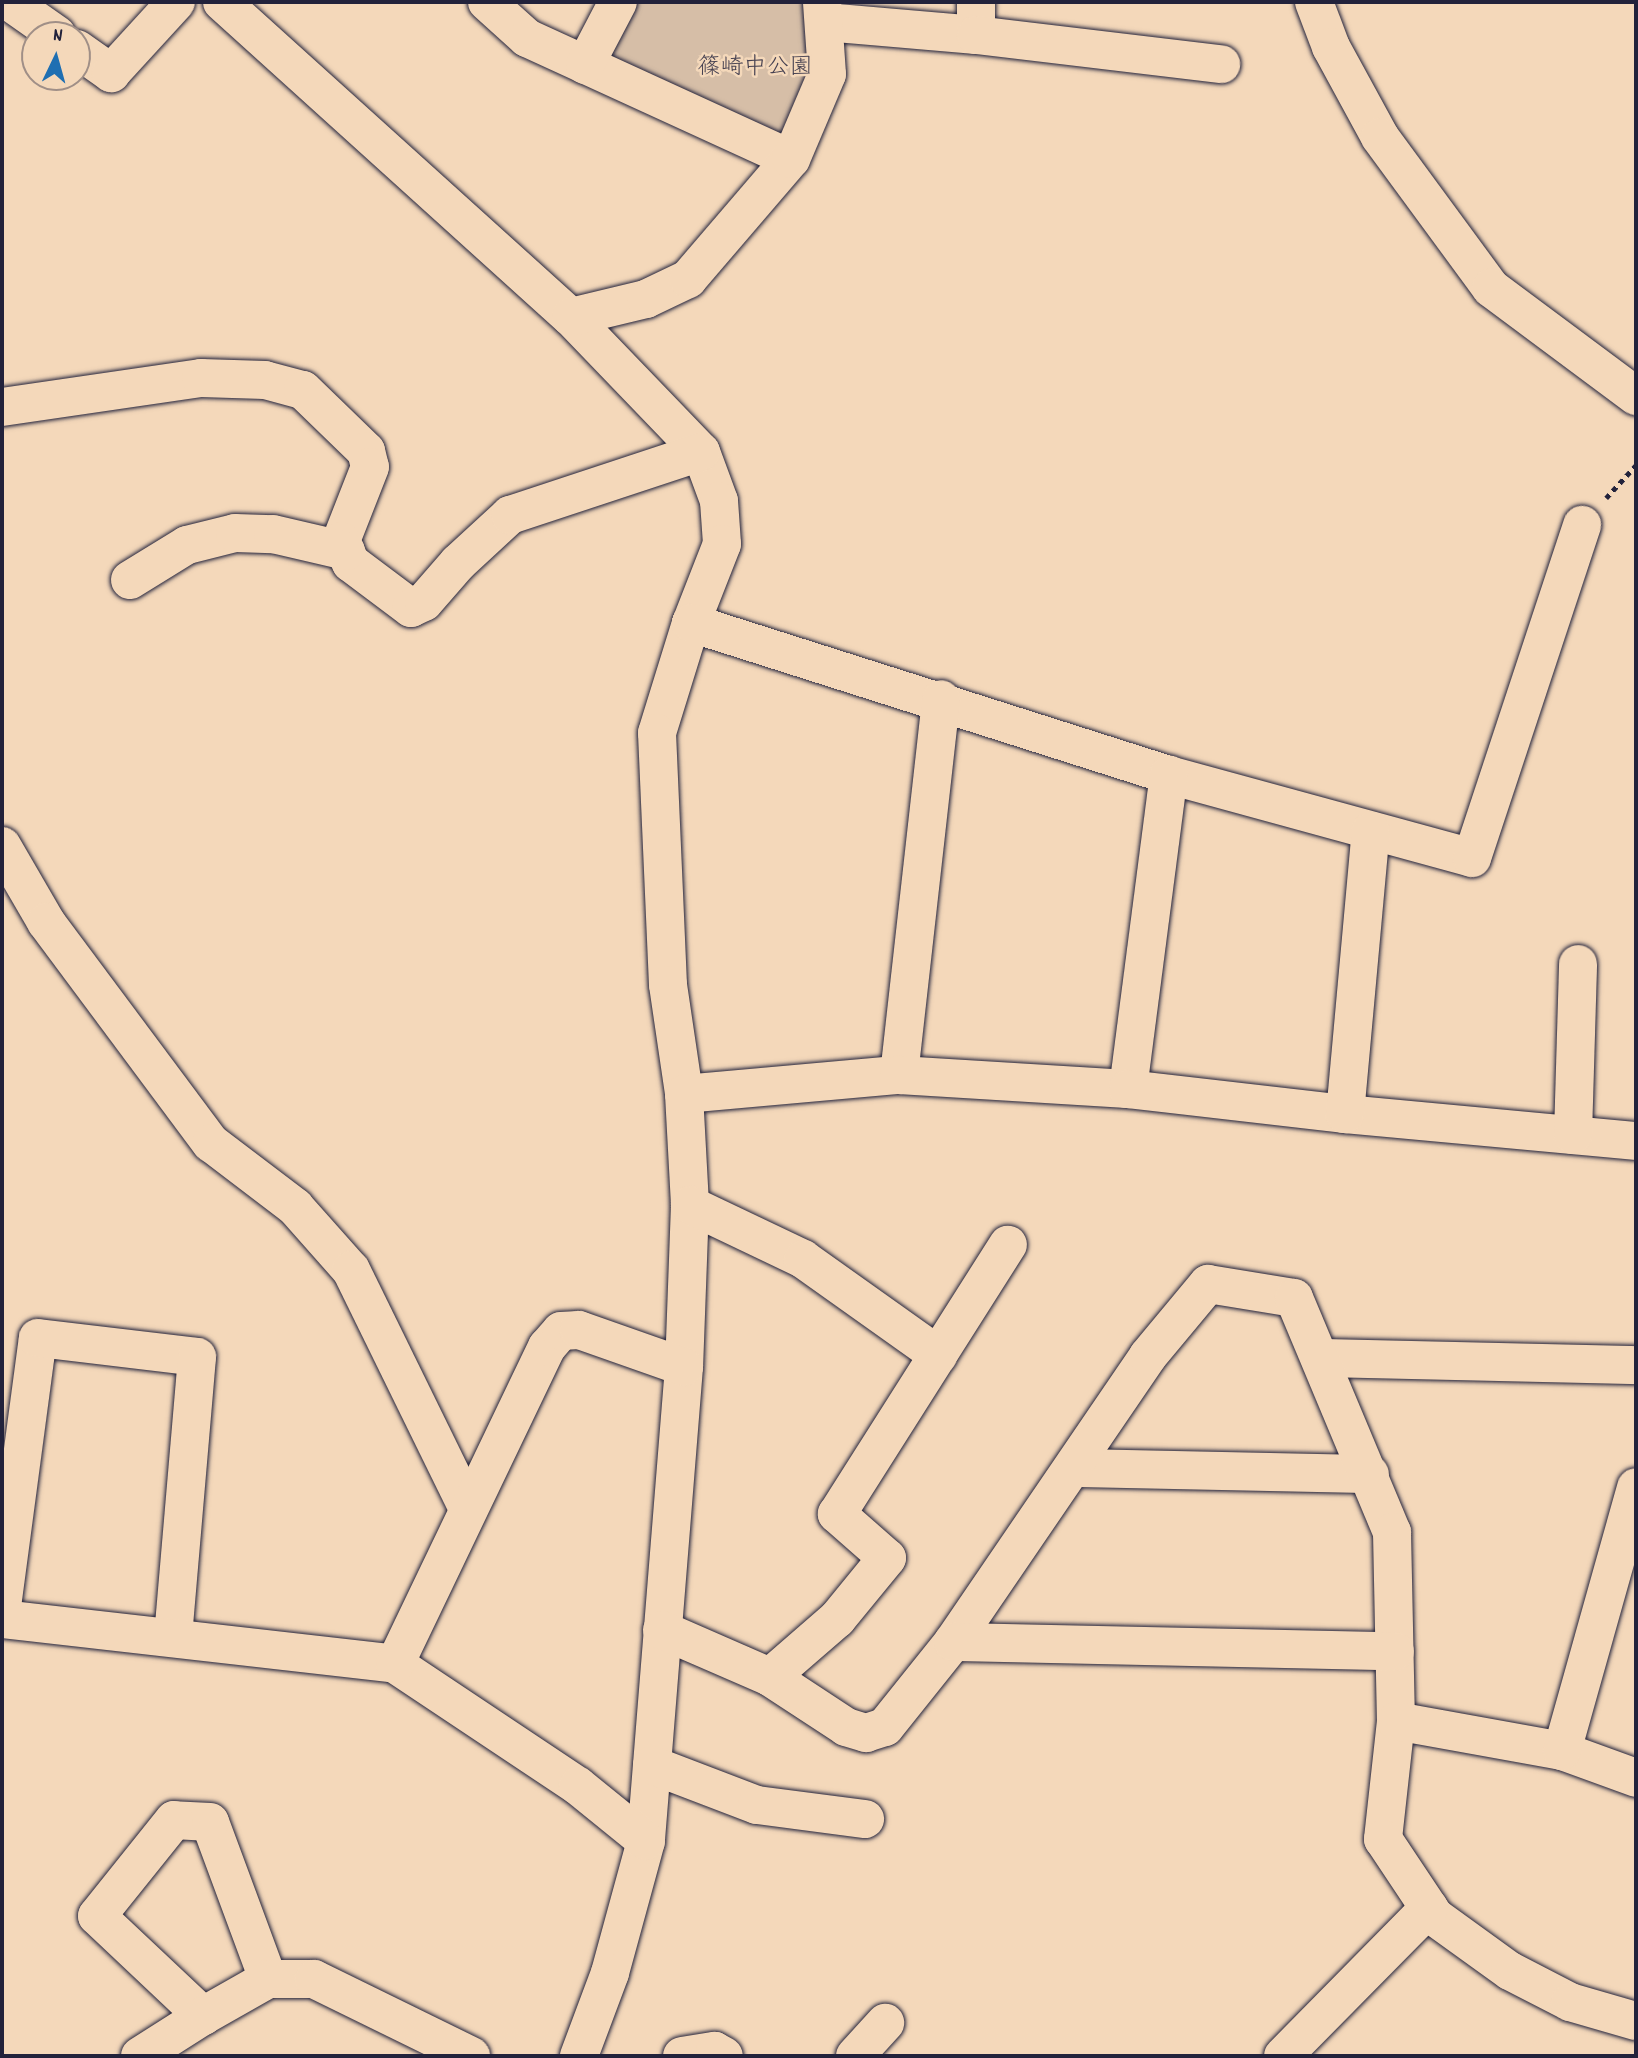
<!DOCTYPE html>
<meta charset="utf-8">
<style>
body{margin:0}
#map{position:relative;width:1638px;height:2058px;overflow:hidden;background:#f4d8ba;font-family:Dekko,"Klee One",sans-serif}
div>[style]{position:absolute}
.green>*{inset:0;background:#d6bea7}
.path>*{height:4.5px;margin-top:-2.25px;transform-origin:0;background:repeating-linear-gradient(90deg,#22223b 0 5px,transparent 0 10px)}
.roads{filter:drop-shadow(0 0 2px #22223b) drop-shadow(0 0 2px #22223b)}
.minor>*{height:38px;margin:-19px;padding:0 19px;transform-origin:19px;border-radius:19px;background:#f4d8ba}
span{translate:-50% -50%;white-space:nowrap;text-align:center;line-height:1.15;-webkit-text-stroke:5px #f4d8ba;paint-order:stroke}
.park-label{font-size:23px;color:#464151}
.frame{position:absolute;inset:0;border:4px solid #22223b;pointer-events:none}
.north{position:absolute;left:21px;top:21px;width:70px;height:70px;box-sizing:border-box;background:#f4d8ba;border:2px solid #a08f87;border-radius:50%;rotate:5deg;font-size:19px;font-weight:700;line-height:28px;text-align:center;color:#22223b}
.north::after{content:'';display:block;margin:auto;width:24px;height:32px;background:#1f6fb2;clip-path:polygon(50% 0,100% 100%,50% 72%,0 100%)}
</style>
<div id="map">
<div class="green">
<i style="clip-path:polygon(618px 2px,822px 2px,791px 159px,585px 65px)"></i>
</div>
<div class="path">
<i style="left:1606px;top:498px;width:45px;rotate:-47.7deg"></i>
</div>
<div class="roads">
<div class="minor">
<i style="left:10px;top:2px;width:57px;rotate:35.1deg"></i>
<i style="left:222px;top:2px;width:470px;rotate:42.1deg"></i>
<i style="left:571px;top:317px;width:187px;rotate:46.1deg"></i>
<i style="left:701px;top:452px;width:52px;rotate:69.8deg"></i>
<i style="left:719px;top:501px;width:43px;rotate:86deg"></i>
<i style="left:722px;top:544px;width:85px;rotate:111.4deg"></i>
<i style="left:691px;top:623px;width:115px;rotate:107.2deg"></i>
<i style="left:657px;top:733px;width:252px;rotate:87.5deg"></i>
<i style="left:668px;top:985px;width:110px;rotate:81.6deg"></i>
<i style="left:684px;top:1094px;width:111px;rotate:86.9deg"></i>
<i style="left:690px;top:1205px;width:162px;rotate:92.1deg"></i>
<i style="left:684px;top:1367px;width:476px;rotate:94.6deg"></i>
<i style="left:646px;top:1841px;width:137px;rotate:105.3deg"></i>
<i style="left:610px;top:1973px;width:89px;rotate:110.5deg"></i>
<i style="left:487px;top:2px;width:54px;rotate:42deg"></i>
<i style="left:527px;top:38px;width:290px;rotate:24.6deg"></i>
<i style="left:1314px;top:2px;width:48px;rotate:69.3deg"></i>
<i style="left:1331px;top:47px;width:102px;rotate:61.4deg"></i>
<i style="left:1380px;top:137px;width:187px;rotate:53.7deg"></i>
<i style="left:1491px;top:288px;width:181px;rotate:36.7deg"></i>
<i style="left:825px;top:22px;width:152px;rotate:4.9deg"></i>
<i style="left:976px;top:35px;width:33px;rotate:-90deg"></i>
<i style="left:976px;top:35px;width:247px;rotate:6.8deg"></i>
<i style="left:77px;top:49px;width:42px;rotate:35.2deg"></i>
<i style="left:111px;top:73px;width:96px;rotate:-47.5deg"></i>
<i style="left:585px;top:65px;width:71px;rotate:-62.4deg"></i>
<i style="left:571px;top:317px;width:77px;rotate:-13.5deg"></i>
<i style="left:646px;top:299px;width:47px;rotate:-25.5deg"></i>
<i style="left:688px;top:279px;width:158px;rotate:-49.4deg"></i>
<i style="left:791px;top:159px;width:92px;rotate:-67deg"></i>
<i style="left:827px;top:74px;width:72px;rotate:-94deg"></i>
<i style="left:2px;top:407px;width:201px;rotate:-8.3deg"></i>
<i style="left:201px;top:378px;width:64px;rotate:1.8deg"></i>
<i style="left:265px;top:380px;width:39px;rotate:15deg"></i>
<i style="left:303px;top:390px;width:88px;rotate:44.1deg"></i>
<i style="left:366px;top:451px;width:16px;rotate:76deg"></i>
<i style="left:370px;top:467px;width:79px;rotate:111.4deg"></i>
<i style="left:341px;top:541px;width:24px;rotate:66deg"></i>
<i style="left:351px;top:563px;width:75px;rotate:36.9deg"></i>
<i style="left:411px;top:608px;width:14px;rotate:-25deg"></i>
<i style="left:424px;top:602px;width:52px;rotate:-48.9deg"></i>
<i style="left:458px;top:563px;width:71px;rotate:-42.7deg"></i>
<i style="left:510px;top:515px;width:201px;rotate:-18.3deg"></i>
<i style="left:130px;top:580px;width:67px;rotate:-31.6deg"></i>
<i style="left:187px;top:545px;width:49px;rotate:-14deg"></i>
<i style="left:235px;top:533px;width:38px;rotate:2deg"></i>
<i style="left:273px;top:534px;width:75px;rotate:13.1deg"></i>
<i style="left:691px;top:623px;width:502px;rotate:17.64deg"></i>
<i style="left:1169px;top:775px;width:314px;rotate:15.3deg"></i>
<i style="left:1472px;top:858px;width:351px;rotate:-71.7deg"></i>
<i style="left:2px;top:846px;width:88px;rotate:59.9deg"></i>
<i style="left:46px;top:922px;width:276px;rotate:53.3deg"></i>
<i style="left:211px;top:1143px;width:106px;rotate:37.3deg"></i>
<i style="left:295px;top:1207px;width:84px;rotate:48.4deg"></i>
<i style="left:351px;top:1270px;width:266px;rotate:63.9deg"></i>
<i style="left:899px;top:1075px;width:378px;rotate:-83.6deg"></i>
<i style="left:1128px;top:1089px;width:317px;rotate:-82.6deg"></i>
<i style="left:684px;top:1094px;width:216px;rotate:-5.1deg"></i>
<i style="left:899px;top:1075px;width:229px;rotate:3.5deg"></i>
<i style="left:1128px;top:1089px;width:218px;rotate:6.6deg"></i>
<i style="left:1345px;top:1114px;width:292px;rotate:5.3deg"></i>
<i style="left:1345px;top:1114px;width:284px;rotate:-84.8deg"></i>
<i style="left:1573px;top:1135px;width:171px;rotate:-88.3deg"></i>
<i style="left:690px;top:1205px;width:125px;rotate:25.5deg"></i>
<i style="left:803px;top:1259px;width:166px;rotate:35.4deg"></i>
<i style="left:1321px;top:1358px;width:315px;rotate:1.3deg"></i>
<i style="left:1074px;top:1468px;width:296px;rotate:1.2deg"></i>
<i style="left:2px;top:1607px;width:271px;rotate:-82.4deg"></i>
<i style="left:38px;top:1338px;width:160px;rotate:6.8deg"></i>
<i style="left:197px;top:1357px;width:281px;rotate:94.9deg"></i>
<i style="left:2px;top:1619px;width:396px;rotate:6.5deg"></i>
<i style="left:395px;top:1664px;width:220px;rotate:33.7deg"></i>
<i style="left:578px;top:1786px;width:87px;rotate:39deg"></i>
<i style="left:662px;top:1630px;width:118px;rotate:23.5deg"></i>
<i style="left:770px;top:1677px;width:91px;rotate:33.3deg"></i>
<i style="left:846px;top:1727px;width:21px;rotate:17deg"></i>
<i style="left:866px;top:1733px;width:20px;rotate:-18deg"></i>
<i style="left:885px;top:1727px;width:109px;rotate:-51.3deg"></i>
<i style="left:953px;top:1642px;width:346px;rotate:-55.7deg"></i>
<i style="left:1148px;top:1356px;width:94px;rotate:-50.2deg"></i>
<i style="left:1208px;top:1284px;width:87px;rotate:9.2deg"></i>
<i style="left:1294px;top:1298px;width:254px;rotate:67.3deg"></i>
<i style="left:1392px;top:1532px;width:189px;rotate:88.8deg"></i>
<i style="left:1396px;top:1721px;width:119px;rotate:96.3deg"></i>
<i style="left:1383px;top:1839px;width:94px;rotate:56.3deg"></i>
<i style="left:1435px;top:1917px;width:92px;rotate:35.8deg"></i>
<i style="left:1510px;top:1971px;width:68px;rotate:27.3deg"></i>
<i style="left:1570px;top:2002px;width:69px;rotate:16.1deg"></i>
<i style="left:953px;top:1642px;width:442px;rotate:1.2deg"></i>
<i style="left:395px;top:1664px;width:352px;rotate:-64.4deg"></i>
<i style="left:547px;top:1347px;width:21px;rotate:-49deg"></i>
<i style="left:561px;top:1331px;width:18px;rotate:-3deg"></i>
<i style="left:579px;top:1330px;width:111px;rotate:19.4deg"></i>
<i style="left:770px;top:1677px;width:89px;rotate:-40.9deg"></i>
<i style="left:837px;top:1619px;width:79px;rotate:-50.7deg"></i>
<i style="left:887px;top:1558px;width:67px;rotate:-138.7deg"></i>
<i style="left:837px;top:1514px;width:319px;rotate:-57.6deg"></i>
<i style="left:1396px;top:1721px;width:169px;rotate:10.2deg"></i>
<i style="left:1562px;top:1751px;width:79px;rotate:20deg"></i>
<i style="left:1562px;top:1751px;width:274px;rotate:-74.3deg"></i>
<i style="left:652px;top:1765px;width:112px;rotate:20.9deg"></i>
<i style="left:757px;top:1805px;width:109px;rotate:7.4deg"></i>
<i style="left:268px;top:1979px;width:167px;rotate:-110.3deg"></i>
<i style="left:210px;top:1822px;width:36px;rotate:-177deg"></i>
<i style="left:174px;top:1820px;width:123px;rotate:128.7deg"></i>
<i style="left:97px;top:1916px;width:146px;rotate:43.3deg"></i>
<i style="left:203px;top:2016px;width:75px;rotate:-29.6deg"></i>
<i style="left:268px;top:1979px;width:46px"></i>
<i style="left:314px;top:1979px;width:175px;rotate:26.1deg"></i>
<i style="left:140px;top:2056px;width:75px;rotate:-32.4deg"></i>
<i style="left:682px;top:2056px;width:33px;rotate:-9deg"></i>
<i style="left:715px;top:2051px;width:10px;rotate:29deg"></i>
<i style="left:855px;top:2056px;width:45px;rotate:-47.7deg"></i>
<i style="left:1283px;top:2056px;width:208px;rotate:-45.4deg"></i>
</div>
</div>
<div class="park-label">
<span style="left:755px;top:69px">篠崎中公園</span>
</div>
<div class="frame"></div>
<div class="north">N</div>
</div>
